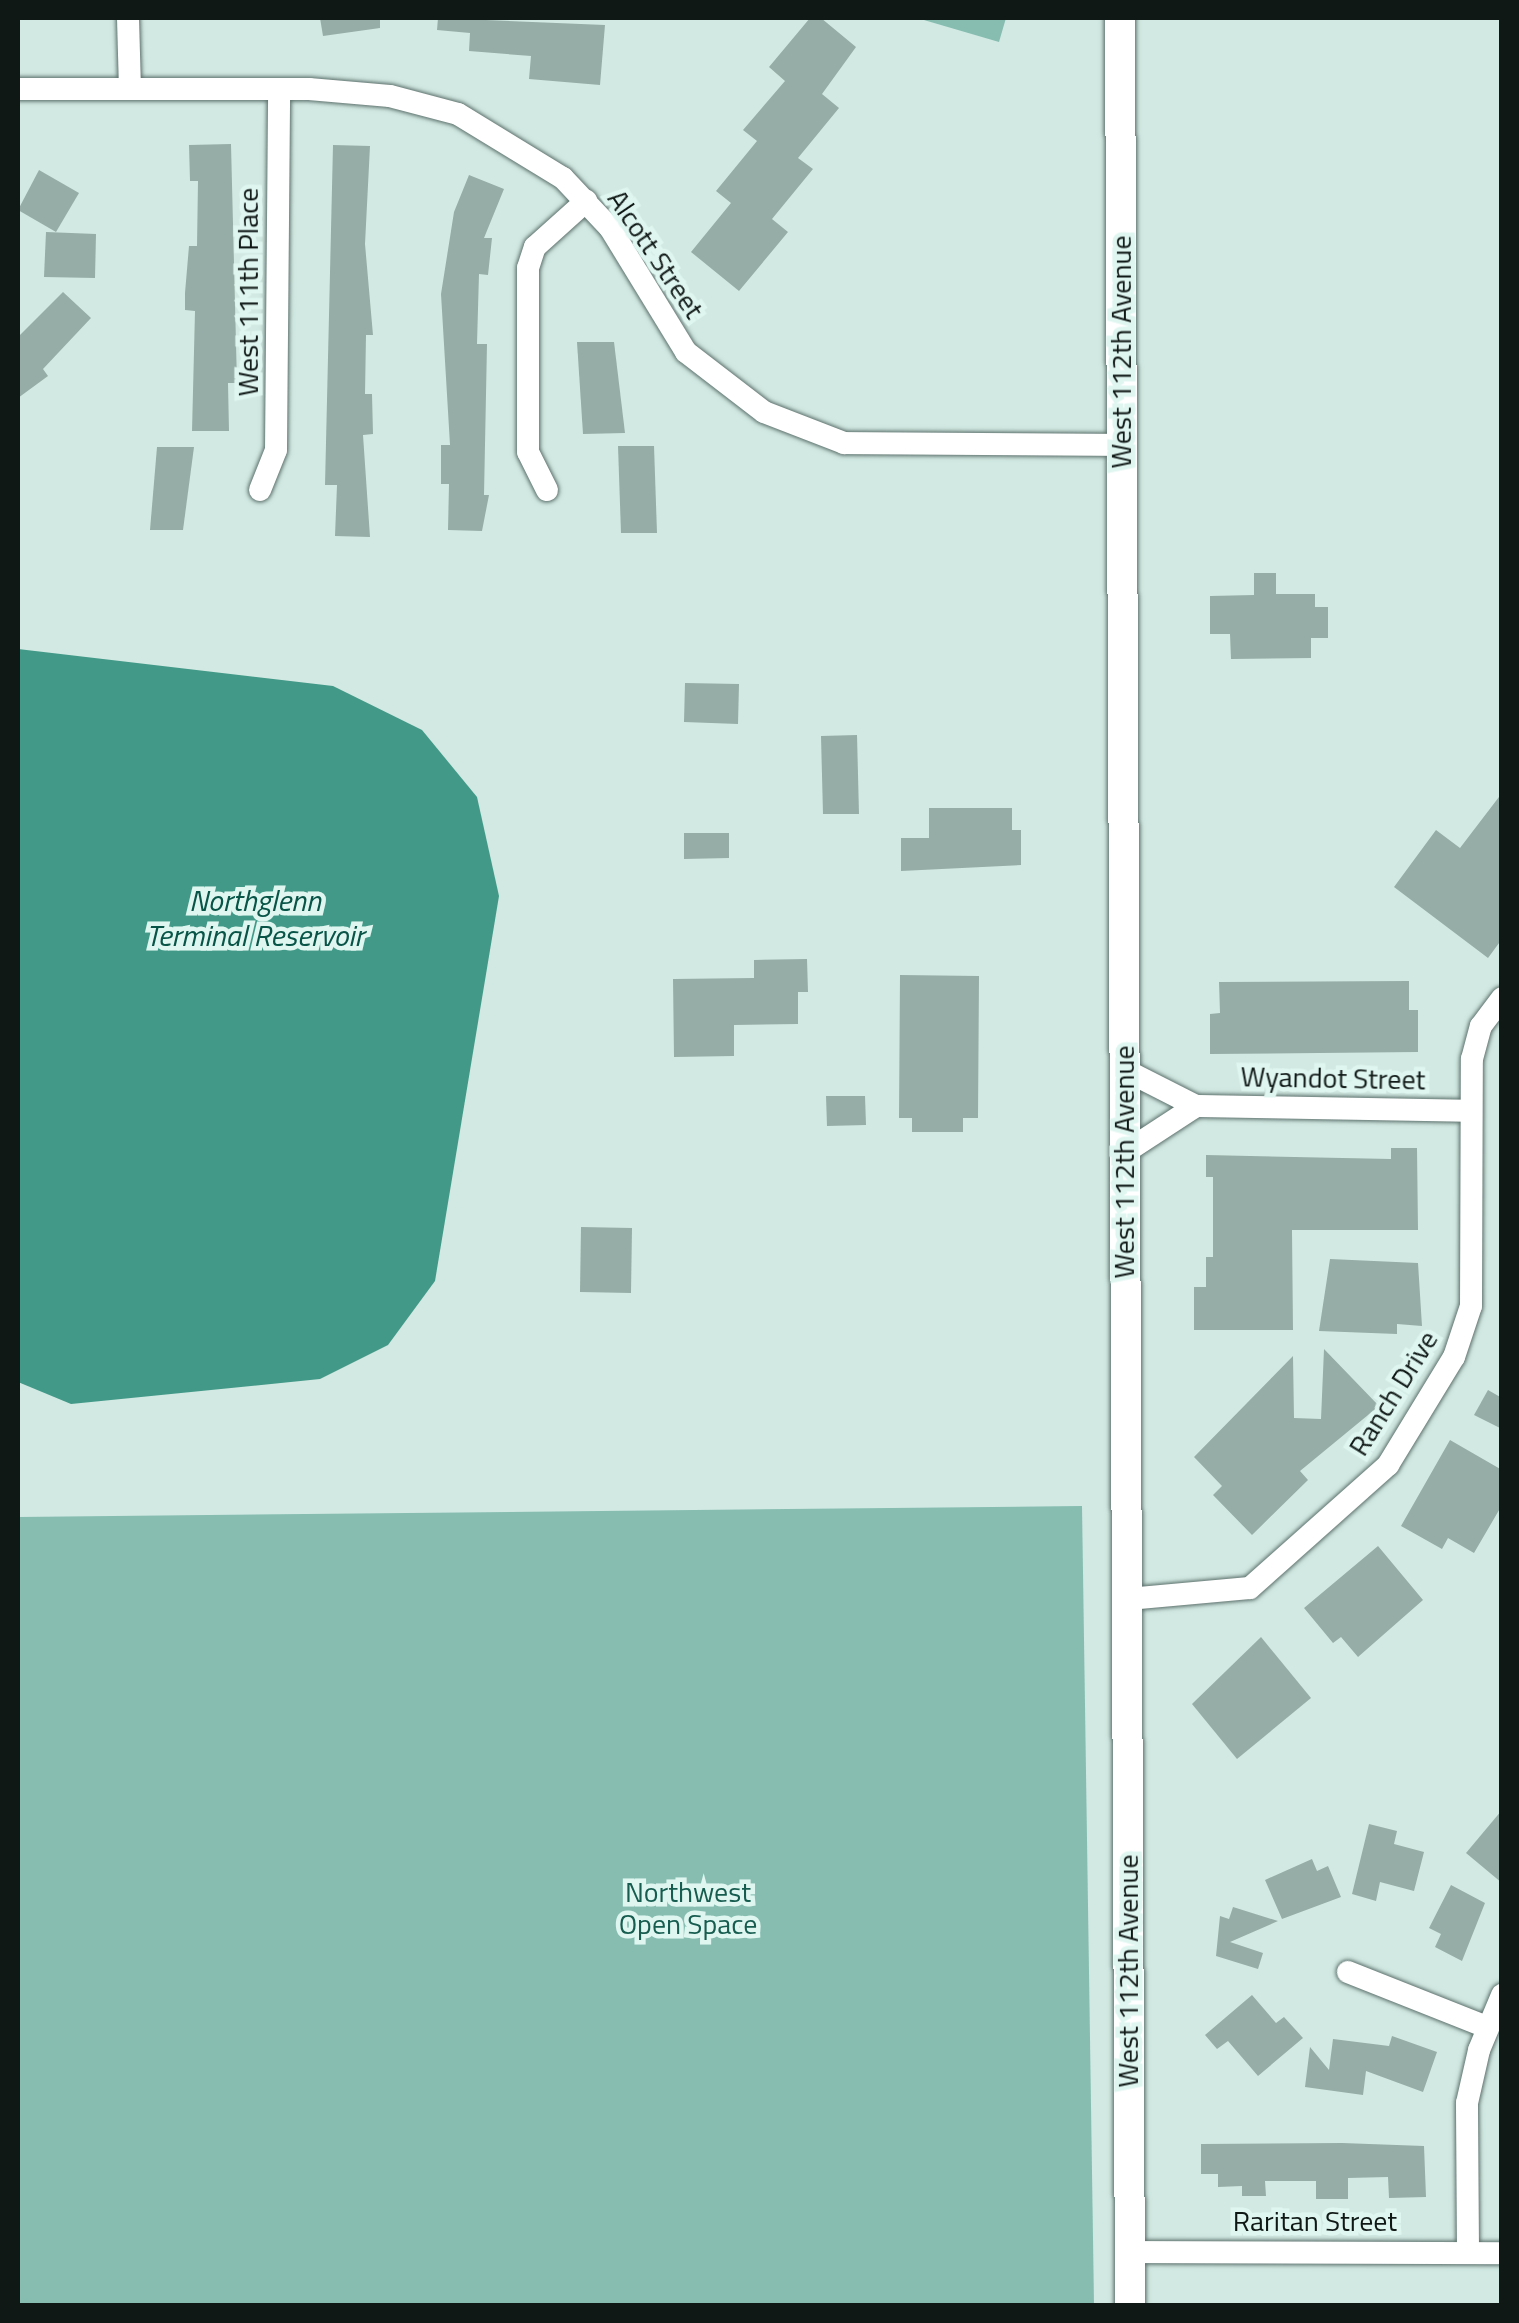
<!DOCTYPE html>
<style>
body{margin:0}
#map{position:relative;width:1519px;height:2323px;overflow:hidden;background:#d2e9e3;font-family:"Titillium Web",sans-serif}
div>[style]{position:absolute}
.green>*{inset:0;background:#86bdb0}
.water>*{inset:0;background:#429987}
.building>*{inset:0;background:#96aca6}
.roads{filter:drop-shadow(0 0 2px #5d716c) drop-shadow(0 0 2px #5d716c)}
.minor>*{height:22px;margin:-11px;padding:0 11px;transform-origin:11px;border-radius:11px;background:#fff}
.secondary>*{height:30px;margin:-15px;padding:0 15px;transform-origin:15px;border-radius:15px;background:#fff}
span{translate:-50% -50%;white-space:nowrap;text-align:center;line-height:1.15;-webkit-text-stroke:9px #dff6f0;paint-order:stroke}
.street-label{font-size:28px;color:#101816}
.park-label{font-size:28px;color:#165c4f}
.water-label{font-size:30px;color:#085447;font-style:italic}
.frame{position:absolute;inset:0;border:20px solid #101816;pointer-events:none}
</style>
<div id="map">
<div class="green">
<i style="clip-path:polygon(917px 18px,1006px 18px,999px 42px)"></i>
<i style="clip-path:polygon(1082px 1506px,1094px 2305px,18px 2305px,18px 1517px)"></i>
</div>
<div class="water">
<i style="clip-path:polygon(18px 649px,333px 686px,422px 730px,477px 797px,499px 896px,435px 1281px,388px 1345px,320px 1379px,71px 1404px,18px 1382px)"></i>
</div>
<div class="building">
<i style="clip-path:polygon(320px 18px,380px 18px,380px 28px,323px 36px)"></i>
<i style="clip-path:polygon(438px 18px,605px 25px,600px 85px,529px 79px,531px 56px,469px 51px,470px 33px,437px 30px)"></i>
<i style="clip-path:polygon(810px 18px,821px 18px,856px 47px,822px 94px,839px 108px,798px 158px,813px 169px,772px 219px,788px 232px,739px 291px,691px 252px,731px 203px,716px 191px,757px 141px,743px 130px,785px 81px,769px 67px)"></i>
<i style="clip-path:polygon(231px 144px,237px 383px,228px 383px,229px 431px,192px 431px,195px 311px,185px 310px,185px 293px,189px 246px,197px 246px,198px 181px,190px 181px,189px 145px)"></i>
<i style="clip-path:polygon(333px 145px,370px 146px,365px 244px,373px 335px,366px 335px,365px 394px,372px 394px,373px 434px,363px 435px,370px 537px,335px 536px,337px 485px,325px 485px)"></i>
<i style="clip-path:polygon(39px 170px,79px 193px,56px 232px,18px 210px)"></i>
<i style="clip-path:polygon(469px 175px,504px 189px,484px 238px,492px 238px,488px 275px,479px 274px,477px 344px,487px 344px,484px 495px,489px 495px,482px 531px,448px 530px,449px 484px,441px 484px,441px 445px,450px 445px,441px 294px,454px 212px)"></i>
<i style="clip-path:polygon(46px 232px,96px 234px,95px 278px,44px 277px)"></i>
<i style="clip-path:polygon(63px 292px,91px 318px,43px 369px,48px 376px,18px 398px,18px 337px)"></i>
<i style="clip-path:polygon(577px 342px,614px 342px,625px 433px,583px 434px)"></i>
<i style="clip-path:polygon(618px 446px,654px 446px,657px 533px,621px 533px)"></i>
<i style="clip-path:polygon(157px 447px,194px 447px,183px 530px,150px 530px)"></i>
<i style="clip-path:polygon(1254px 573px,1276px 573px,1276px 594px,1315px 594px,1315px 607px,1328px 607px,1328px 638px,1311px 638px,1311px 658px,1231px 659px,1230px 634px,1210px 634px,1210px 596px,1254px 595px)"></i>
<i style="clip-path:polygon(685px 683px,739px 684px,738px 724px,684px 722px)"></i>
<i style="clip-path:polygon(857px 735px,859px 814px,823px 814px,821px 736px)"></i>
<i style="clip-path:polygon(1502px 793px,1502px 939px,1488px 958px,1394px 887px,1436px 830px,1460px 848px)"></i>
<i style="clip-path:polygon(929px 808px,1012px 808px,1012px 830px,1021px 830px,1021px 865px,901px 871px,901px 838px,929px 838px)"></i>
<i style="clip-path:polygon(684px 833px,729px 833px,729px 858px,684px 859px)"></i>
<i style="clip-path:polygon(807px 959px,808px 992px,798px 992px,798px 1024px,734px 1025px,734px 1056px,674px 1057px,673px 979px,754px 978px,754px 960px)"></i>
<i style="clip-path:polygon(900px 975px,979px 976px,978px 1118px,963px 1118px,963px 1132px,912px 1132px,912px 1118px,899px 1118px)"></i>
<i style="clip-path:polygon(1409px 981px,1409px 1010px,1418px 1010px,1418px 1052px,1210px 1054px,1210px 1014px,1220px 1013px,1219px 982px)"></i>
<i style="clip-path:polygon(826px 1096px,865px 1096px,866px 1125px,827px 1126px)"></i>
<i style="clip-path:polygon(1391px 1148px,1417px 1148px,1418px 1230px,1292px 1230px,1293px 1330px,1194px 1330px,1194px 1287px,1206px 1287px,1206px 1257px,1213px 1257px,1213px 1177px,1206px 1177px,1206px 1155px,1391px 1159px)"></i>
<i style="clip-path:polygon(581px 1227px,632px 1228px,631px 1293px,580px 1292px)"></i>
<i style="clip-path:polygon(1330px 1259px,1418px 1263px,1422px 1326px,1397px 1324px,1397px 1334px,1319px 1331px)"></i>
<i style="clip-path:polygon(1324px 1349px,1379px 1406px,1300px 1471px,1308px 1480px,1252px 1535px,1213px 1495px,1222px 1486px,1194px 1457px,1293px 1356px,1294px 1418px,1321px 1419px)"></i>
<i style="clip-path:polygon(1488px 1390px,1502px 1398px,1502px 1429px,1474px 1415px)"></i>
<i style="clip-path:polygon(1450px 1440px,1502px 1470px,1502px 1505px,1474px 1553px,1448px 1538px,1442px 1549px,1401px 1526px)"></i>
<i style="clip-path:polygon(1378px 1546px,1423px 1600px,1358px 1657px,1341px 1637px,1333px 1643px,1304px 1608px)"></i>
<i style="clip-path:polygon(1261px 1637px,1311px 1698px,1237px 1759px,1192px 1704px)"></i>
<i style="clip-path:polygon(1502px 1810px,1502px 1883px,1466px 1853px)"></i>
<i style="clip-path:polygon(1369px 1824px,1397px 1831px,1394px 1844px,1424px 1852px,1414px 1891px,1380px 1882px,1376px 1901px,1352px 1894px)"></i>
<i style="clip-path:polygon(1312px 1859px,1317px 1871px,1328px 1866px,1341px 1897px,1282px 1919px,1265px 1880px)"></i>
<i style="clip-path:polygon(1451px 1885px,1485px 1903px,1462px 1961px,1435px 1947px,1441px 1934px,1429px 1928px)"></i>
<i style="clip-path:polygon(1233px 1907px,1278px 1921px,1230px 1942px,1263px 1953px,1258px 1969px,1216px 1956px,1220px 1916px,1229px 1919px)"></i>
<i style="clip-path:polygon(1252px 1995px,1276px 2023px,1284px 2017px,1303px 2038px,1258px 2076px,1228px 2041px,1217px 2049px,1205px 2035px)"></i>
<i style="clip-path:polygon(1392px 2036px,1437px 2052px,1423px 2092px,1366px 2071px,1363px 2095px,1305px 2087px,1310px 2047px,1329px 2070px,1333px 2039px,1389px 2046px)"></i>
<i style="clip-path:polygon(1342px 2143px,1424px 2146px,1426px 2197px,1389px 2198px,1388px 2177px,1348px 2178px,1348px 2199px,1316px 2199px,1316px 2181px,1265px 2181px,1266px 2196px,1242px 2196px,1242px 2186px,1218px 2187px,1218px 2174px,1201px 2174px,1201px 2144px)"></i>
</div>
<div class="roads">
<div class="minor">
<i style="left:128px;top:18px;width:70px;rotate:88.4deg"></i>
<i style="left:18px;top:89px;width:291px"></i>
<i style="left:309px;top:89px;width:81px;rotate:4.9deg"></i>
<i style="left:390px;top:96px;width:70px;rotate:14.8deg"></i>
<i style="left:458px;top:114px;width:123px;rotate:31.4deg"></i>
<i style="left:563px;top:178px;width:69px;rotate:46.8deg"></i>
<i style="left:610px;top:228px;width:145px;rotate:58.5deg"></i>
<i style="left:686px;top:352px;width:98px;rotate:37.6deg"></i>
<i style="left:764px;top:412px;width:86px;rotate:21.2deg"></i>
<i style="left:844px;top:443px;width:277px;rotate:0.4deg"></i>
<i style="left:260px;top:490px;width:43px;rotate:-68.2deg"></i>
<i style="left:276px;top:450px;width:360px;rotate:-89.5deg"></i>
<i style="left:547px;top:490px;width:42px;rotate:-116.6deg"></i>
<i style="left:528px;top:452px;width:184px;rotate:-90deg"></i>
<i style="left:528px;top:268px;width:22px;rotate:-72deg"></i>
<i style="left:535px;top:247px;width:69px;rotate:-42deg"></i>
<i style="left:1123px;top:1069px;width:82px;rotate:26.9deg"></i>
<i style="left:1196px;top:1106px;width:274px;rotate:1deg"></i>
<i style="left:1124px;top:1153px;width:86px;rotate:-33.1deg"></i>
<i style="left:1128px;top:1599px;width:122px;rotate:-5.2deg"></i>
<i style="left:1250px;top:1588px;width:185px;rotate:-41.7deg"></i>
<i style="left:1388px;top:1465px;width:127px;rotate:-58.6deg"></i>
<i style="left:1454px;top:1357px;width:54px;rotate:-71.6deg"></i>
<i style="left:1471px;top:1306px;width:247px;rotate:-89.8deg"></i>
<i style="left:1472px;top:1059px;width:34px;rotate:-75deg"></i>
<i style="left:1481px;top:1026px;width:35px;rotate:-53deg"></i>
<i style="left:1348px;top:1972px;width:149px;rotate:21.6deg"></i>
<i style="left:1468px;top:2251px;width:148px;rotate:-90.4deg"></i>
<i style="left:1467px;top:2103px;width:54px;rotate:-77.2deg"></i>
<i style="left:1479px;top:2050px;width:60px;rotate:-67.3deg"></i>
<i style="left:1129px;top:2252px;width:373px;rotate:0.2deg"></i>
</div>
<div class="secondary">
<i style="left:1120px;top:18px;width:2288px;rotate:89.75deg"></i>
</div>
</div>
<div class="street-label">
<span style="left:656px;top:254px;rotate:56deg">Alcott Street</span>
<span style="left:248px;top:292px;rotate:-90deg">West 111th Place</span>
<span style="left:1121px;top:352px;rotate:-90deg">West 112th Avenue</span>
<span style="left:1333px;top:1078px;rotate:1deg">Wyandot Street</span>
<span style="left:1124px;top:1162px;rotate:-90deg">West 112th Avenue</span>
<span style="left:1393px;top:1393px;rotate:-58deg">Ranch Drive</span>
<span style="left:1128px;top:1971px;rotate:-90deg">West 112th Avenue</span>
<span style="left:1315px;top:2221px">Raritan Street</span>
</div>
<div class="park-label">
<span style="left:688px;top:1908px">Northwest<br>Open Space</span>
</div>
<div class="water-label">
<span style="left:255px;top:917px">Northglenn<br>Terminal Reservoir</span>
</div>
<div class="frame"></div>
</div>
